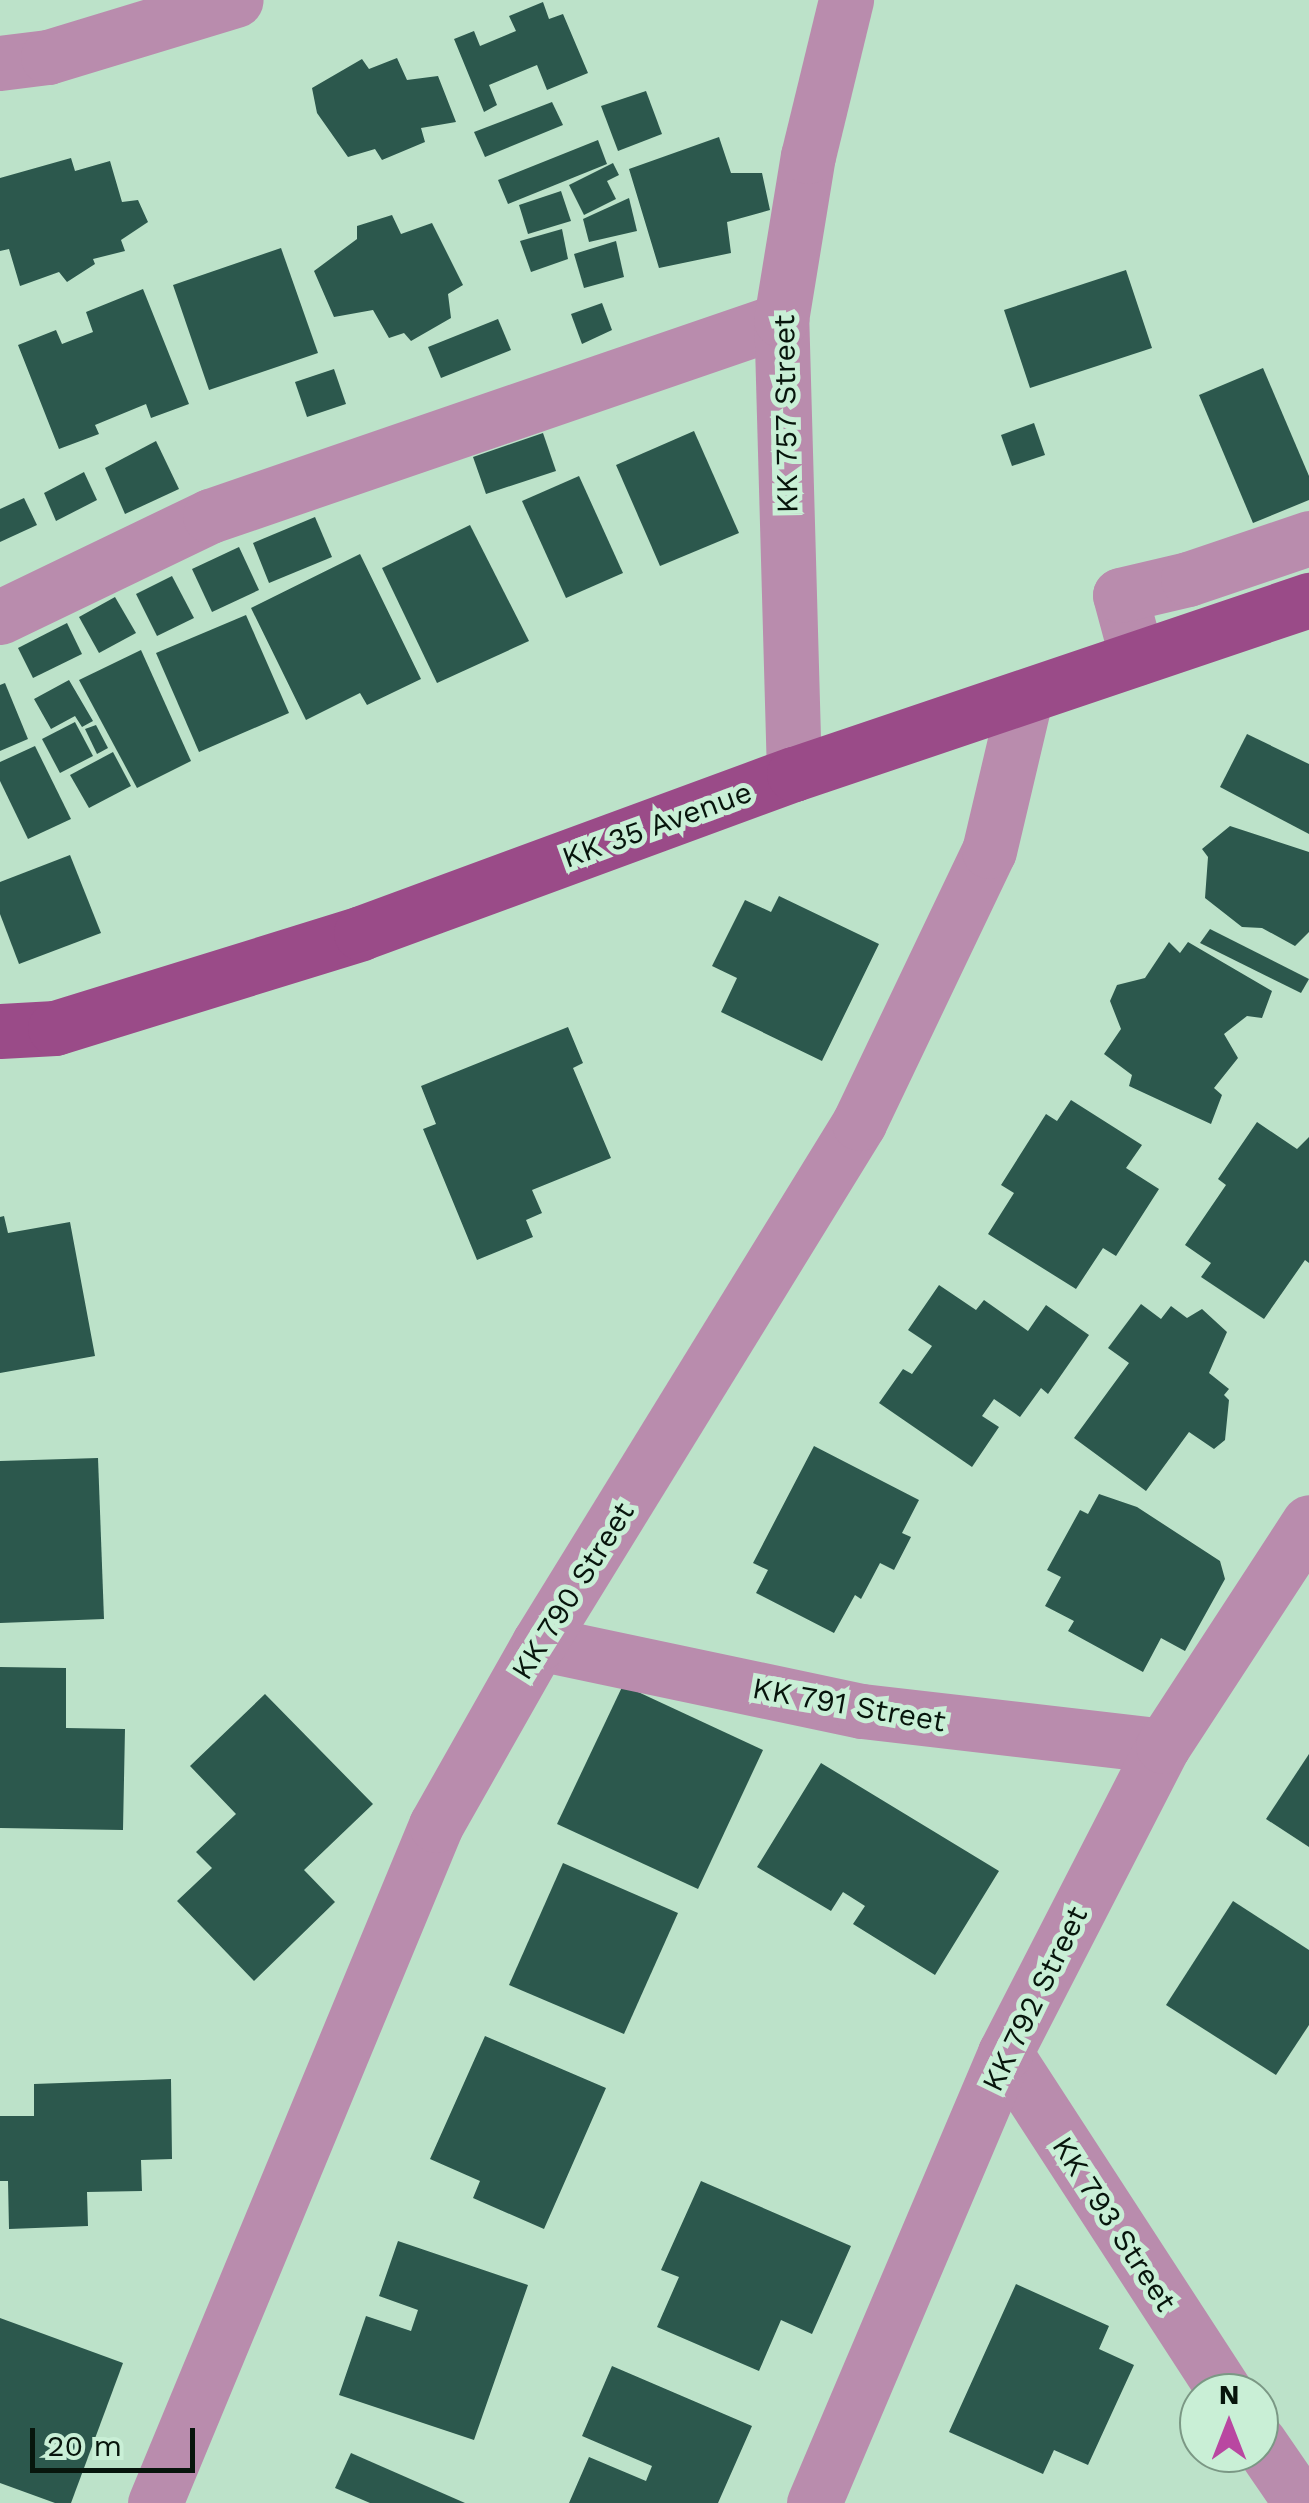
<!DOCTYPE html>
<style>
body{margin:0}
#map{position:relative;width:1309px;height:2503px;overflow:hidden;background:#bce2c9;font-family:"Work Sans",sans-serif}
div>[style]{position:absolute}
.building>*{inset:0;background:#2c584d}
.minor>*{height:55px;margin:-27.5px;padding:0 27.5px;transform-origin:27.5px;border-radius:27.5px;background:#b98cad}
.major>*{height:55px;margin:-27.5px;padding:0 27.5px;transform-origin:27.5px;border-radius:27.5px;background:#9a4b88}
span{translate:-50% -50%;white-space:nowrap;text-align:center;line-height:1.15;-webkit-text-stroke:10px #c9efd6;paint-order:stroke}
.street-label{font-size:30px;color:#07150c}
.north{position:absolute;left:1179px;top:2373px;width:100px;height:100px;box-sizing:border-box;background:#c9efd6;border:2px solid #7b9885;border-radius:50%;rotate:0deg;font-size:28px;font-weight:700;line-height:40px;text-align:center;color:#07150c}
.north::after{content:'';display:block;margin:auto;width:35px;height:45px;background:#b947a1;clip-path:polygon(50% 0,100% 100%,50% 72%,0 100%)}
.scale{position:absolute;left:30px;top:2428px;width:165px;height:45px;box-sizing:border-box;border:5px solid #07150c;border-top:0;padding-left:12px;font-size:30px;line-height:35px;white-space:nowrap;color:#07150c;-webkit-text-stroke:8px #c9efd6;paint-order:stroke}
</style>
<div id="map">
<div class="building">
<i style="clip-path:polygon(543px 2px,549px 19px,563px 14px,588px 73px,547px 90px,537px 65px,489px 85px,497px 105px,484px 112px,454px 39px,474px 31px,480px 46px,516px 31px,509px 16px)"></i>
<i style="clip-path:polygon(397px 58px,407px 80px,438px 76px,456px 122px,421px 128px,425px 142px,382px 160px,375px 149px,348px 157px,317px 113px,312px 88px,362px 59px,369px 69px)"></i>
<i style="clip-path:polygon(646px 91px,662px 134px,618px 151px,601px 106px)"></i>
<i style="clip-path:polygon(552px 102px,563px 125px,485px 157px,474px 132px)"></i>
<i style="clip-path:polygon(719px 137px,731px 173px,762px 173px,770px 210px,727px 222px,731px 253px,659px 268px,629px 169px)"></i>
<i style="clip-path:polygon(598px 140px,607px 164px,508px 204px,498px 180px)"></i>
<i style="clip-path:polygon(71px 158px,75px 171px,110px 161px,122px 202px,138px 200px,148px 222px,121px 240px,125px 251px,93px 259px,95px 264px,67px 282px,59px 272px,20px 286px,9px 249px,0 251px,0 178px)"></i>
<i style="clip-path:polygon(613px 163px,619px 175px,607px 181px,616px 199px,584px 215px,569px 185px)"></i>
<i style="clip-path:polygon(561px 191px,571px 221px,528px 234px,519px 205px)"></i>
<i style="clip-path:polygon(629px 198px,637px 231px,589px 242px,583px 219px)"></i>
<i style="clip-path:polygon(392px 215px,401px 234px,432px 223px,463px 285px,448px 294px,451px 318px,411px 341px,404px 333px,389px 338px,373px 310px,334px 317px,314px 271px,357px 239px,357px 226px)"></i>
<i style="clip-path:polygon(562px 229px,568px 259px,531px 272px,520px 241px)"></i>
<i style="clip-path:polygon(616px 241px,624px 277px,584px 288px,574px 254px)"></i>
<i style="clip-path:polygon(281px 248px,318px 353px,209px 390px,173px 285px)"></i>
<i style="clip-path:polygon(1126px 270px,1152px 348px,1030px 388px,1004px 310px)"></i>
<i style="clip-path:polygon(143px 289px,189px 404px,151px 418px,146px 404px,95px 425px,99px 434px,59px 449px,18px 345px,56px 330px,62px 344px,93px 332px,86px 312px)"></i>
<i style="clip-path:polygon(602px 303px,612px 330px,582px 344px,571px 314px)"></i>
<i style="clip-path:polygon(498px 319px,511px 350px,441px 378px,428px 347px)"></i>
<i style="clip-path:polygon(1263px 368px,1309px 476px,1309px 500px,1253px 523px,1199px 395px)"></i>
<i style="clip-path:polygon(334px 369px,346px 404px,307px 417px,295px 382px)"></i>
<i style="clip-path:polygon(1034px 423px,1045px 455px,1012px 466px,1001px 435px)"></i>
<i style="clip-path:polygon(694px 431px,739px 533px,660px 566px,616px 465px)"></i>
<i style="clip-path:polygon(543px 433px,556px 471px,486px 494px,473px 457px)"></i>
<i style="clip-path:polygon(156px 441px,179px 489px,125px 514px,105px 468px)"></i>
<i style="clip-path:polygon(84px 472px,97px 500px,56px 521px,44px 493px)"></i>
<i style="clip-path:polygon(579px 476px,623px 573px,566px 598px,522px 501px)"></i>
<i style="clip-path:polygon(24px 498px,37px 525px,0 542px,0 509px)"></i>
<i style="clip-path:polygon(315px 517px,332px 557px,269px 583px,253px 543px)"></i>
<i style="clip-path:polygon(470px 525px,529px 641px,437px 683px,382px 568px)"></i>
<i style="clip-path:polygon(239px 547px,259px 590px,212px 612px,192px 569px)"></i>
<i style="clip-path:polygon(360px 554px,421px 679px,367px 705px,360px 693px,306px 720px,251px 608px)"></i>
<i style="clip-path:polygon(172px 576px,194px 618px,157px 636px,136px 594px)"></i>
<i style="clip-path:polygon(115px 597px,136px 633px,99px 653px,79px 617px)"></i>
<i style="clip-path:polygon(246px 615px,289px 713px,199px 752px,156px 653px)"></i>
<i style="clip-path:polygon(67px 623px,82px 654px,33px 678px,18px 648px)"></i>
<i style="clip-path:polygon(141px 650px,191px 761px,137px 788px,79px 680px)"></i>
<i style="clip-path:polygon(69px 680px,93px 721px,82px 727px,75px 716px,51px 729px,34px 699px)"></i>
<i style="clip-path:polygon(5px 683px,28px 739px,0 751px,0 685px)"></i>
<i style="clip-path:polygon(75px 722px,93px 756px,60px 773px,42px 739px)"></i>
<i style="clip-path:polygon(96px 725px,108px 748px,97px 754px,85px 729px)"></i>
<i style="clip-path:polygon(1247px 734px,1309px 764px,1309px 834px,1220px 787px)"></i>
<i style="clip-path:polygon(35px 746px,71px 819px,28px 839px,0 781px,0 762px)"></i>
<i style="clip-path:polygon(113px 752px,131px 786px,89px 808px,70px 775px)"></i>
<i style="clip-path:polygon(1230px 826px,1309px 852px,1309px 932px,1295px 946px,1262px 928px,1242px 927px,1205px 898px,1208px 857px,1202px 849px)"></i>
<i style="clip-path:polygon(70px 855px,101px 933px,19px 964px,0 914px,0 882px)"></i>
<i style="clip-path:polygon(779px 896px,879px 944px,822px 1061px,721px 1012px,737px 978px,712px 966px,745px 900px,771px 912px)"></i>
<i style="clip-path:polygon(1210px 929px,1309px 979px,1301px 993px,1200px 943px)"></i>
<i style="clip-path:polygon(1169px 942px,1180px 953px,1188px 942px,1272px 991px,1262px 1018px,1247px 1016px,1224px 1034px,1238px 1058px,1214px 1088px,1222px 1095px,1211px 1124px,1129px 1086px,1132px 1075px,1104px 1054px,1121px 1029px,1110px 1001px,1117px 985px,1145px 978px)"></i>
<i style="clip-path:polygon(568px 1027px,583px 1063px,573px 1068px,611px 1158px,532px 1190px,542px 1213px,526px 1220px,533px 1237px,477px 1260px,423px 1129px,436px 1124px,421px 1086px)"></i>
<i style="clip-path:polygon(1071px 1100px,1142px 1145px,1126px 1168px,1159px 1189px,1116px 1256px,1103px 1248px,1076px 1289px,988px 1234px,1014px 1193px,1001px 1185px,1046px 1114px,1057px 1121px)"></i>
<i style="clip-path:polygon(1257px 1122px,1297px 1149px,1309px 1137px,1309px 1263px,1305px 1260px,1264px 1319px,1201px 1277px,1211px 1263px,1185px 1245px,1226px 1185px,1218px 1179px)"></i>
<i style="clip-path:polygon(4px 1216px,8px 1233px,70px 1222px,95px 1356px,0 1373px,0 1217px)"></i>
<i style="clip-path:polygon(939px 1285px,976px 1310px,984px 1300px,1028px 1331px,1046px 1305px,1089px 1335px,1048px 1394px,1041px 1388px,1020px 1417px,994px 1399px,982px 1416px,999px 1427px,972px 1467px,879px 1403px,903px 1369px,912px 1374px,932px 1346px,908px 1330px)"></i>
<i style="clip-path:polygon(1141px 1304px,1161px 1319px,1171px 1306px,1187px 1318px,1202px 1309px,1227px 1332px,1209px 1373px,1229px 1389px,1224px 1395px,1229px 1400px,1225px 1440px,1214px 1449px,1189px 1432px,1146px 1491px,1074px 1438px,1129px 1363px,1108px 1348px)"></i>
<i style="clip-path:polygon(814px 1446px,919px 1500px,902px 1533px,911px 1537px,894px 1570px,880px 1563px,861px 1599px,855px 1595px,834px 1633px,756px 1593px,768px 1570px,753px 1563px)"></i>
<i style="clip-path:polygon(98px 1458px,104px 1619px,0 1623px,0 1461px)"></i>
<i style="clip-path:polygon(1099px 1494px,1137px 1507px,1220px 1561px,1225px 1579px,1185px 1651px,1161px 1638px,1143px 1672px,1068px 1631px,1074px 1621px,1045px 1606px,1061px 1577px,1047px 1570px,1080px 1510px,1088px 1514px)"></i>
<i style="clip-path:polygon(0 1667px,66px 1668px,66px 1728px,125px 1729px,123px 1830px,0 1828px)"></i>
<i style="clip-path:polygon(623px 1685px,763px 1750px,698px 1889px,557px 1824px)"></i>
<i style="clip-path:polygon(265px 1694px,373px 1804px,304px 1870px,335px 1902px,254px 1981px,177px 1901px,212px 1868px,196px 1852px,236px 1814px,190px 1766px)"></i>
<i style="clip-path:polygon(1309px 1754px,1309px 1847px,1266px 1819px)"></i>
<i style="clip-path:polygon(821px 1763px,999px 1871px,935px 1975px,853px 1924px,865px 1906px,843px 1892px,831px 1911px,757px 1867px)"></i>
<i style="clip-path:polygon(563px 1863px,678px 1913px,624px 2034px,509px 1985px)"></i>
<i style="clip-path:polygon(1233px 1901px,1309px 1950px,1309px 2025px,1276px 2075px,1166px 2005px)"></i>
<i style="clip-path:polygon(485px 2036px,606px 2088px,544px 2229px,473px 2198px,480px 2181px,430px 2159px)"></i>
<i style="clip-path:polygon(171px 2079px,172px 2159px,141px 2160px,142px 2191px,87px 2192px,88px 2226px,9px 2229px,8px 2181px,0 2181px,0 2116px,34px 2116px,34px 2084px)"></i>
<i style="clip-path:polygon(701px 2181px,851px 2246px,812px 2334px,781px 2320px,759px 2371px,657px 2327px,679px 2277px,661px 2270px)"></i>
<i style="clip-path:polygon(398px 2241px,528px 2285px,474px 2440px,339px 2395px,366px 2316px,411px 2331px,418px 2310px,379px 2296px)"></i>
<i style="clip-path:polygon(1016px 2284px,1109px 2326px,1099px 2349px,1134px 2365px,1088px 2465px,1054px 2450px,1043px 2474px,949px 2432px)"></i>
<i style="clip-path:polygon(0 2318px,123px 2363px,71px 2503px,55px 2503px,0 2483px)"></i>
<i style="clip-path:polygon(612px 2366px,752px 2426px,718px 2503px,569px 2503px,589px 2457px,646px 2481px,652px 2466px,582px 2436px)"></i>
<i style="clip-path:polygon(351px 2453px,465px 2503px,370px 2503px,335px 2488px)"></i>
</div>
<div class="minor">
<i style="left:0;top:63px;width:48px;rotate:-7.1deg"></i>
<i style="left:48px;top:57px;width:196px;rotate:-16.9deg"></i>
<i style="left:0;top:617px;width:233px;rotate:-25.7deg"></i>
<i style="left:210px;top:516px;width:604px;rotate:-18.95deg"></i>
<i style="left:1137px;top:658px;width:65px;rotate:-105.1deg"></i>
<i style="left:1120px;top:595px;width:70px;rotate:-13.2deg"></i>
<i style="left:1188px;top:579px;width:128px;rotate:-18.7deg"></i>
<i style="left:794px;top:774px;width:454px;rotate:-91.6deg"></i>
<i style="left:781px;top:320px;width:166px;rotate:-80.7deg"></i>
<i style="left:808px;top:156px;width:161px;rotate:-76.3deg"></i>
<i style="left:539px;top:1643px;width:330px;rotate:11.9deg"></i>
<i style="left:862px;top:1711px;width:303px;rotate:6.6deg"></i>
<i style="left:1005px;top:2053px;width:406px;rotate:57deg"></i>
<i style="left:1259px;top:2442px;width:74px;rotate:55.5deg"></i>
<i style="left:155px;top:2503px;width:734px;rotate:-67.49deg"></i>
<i style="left:436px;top:1825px;width:209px;rotate:-60.5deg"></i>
<i style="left:539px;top:1643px;width:611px;rotate:-58.39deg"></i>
<i style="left:859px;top:1123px;width:301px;rotate:-64.5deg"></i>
<i style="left:989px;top:851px;width:156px;rotate:-76.7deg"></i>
<i style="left:814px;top:2503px;width:489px;rotate:-67deg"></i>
<i style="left:1005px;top:2053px;width:345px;rotate:-62.8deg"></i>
<i style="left:1163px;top:1746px;width:267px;rotate:-56.9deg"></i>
</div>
<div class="major">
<i style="left:0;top:1031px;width:55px;rotate:-3.1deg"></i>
<i style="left:55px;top:1028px;width:320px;rotate:-17.2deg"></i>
<i style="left:361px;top:933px;width:461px;rotate:-20.2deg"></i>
<i style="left:794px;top:774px;width:544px;rotate:-18.67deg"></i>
</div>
<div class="street-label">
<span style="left:786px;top:414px;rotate:-91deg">KK 757 Street</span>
<span style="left:657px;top:825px;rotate:-20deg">KK 35 Avenue</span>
<span style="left:573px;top:1591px;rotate:-58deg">KK 790 Street</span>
<span style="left:849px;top:1705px;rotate:10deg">KK 791 Street</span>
<span style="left:1035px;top:1999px;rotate:-64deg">KK 792 Street</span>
<span style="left:1114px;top:2224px;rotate:57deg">KK 793 Street</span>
</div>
<div class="north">N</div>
<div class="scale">20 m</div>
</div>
